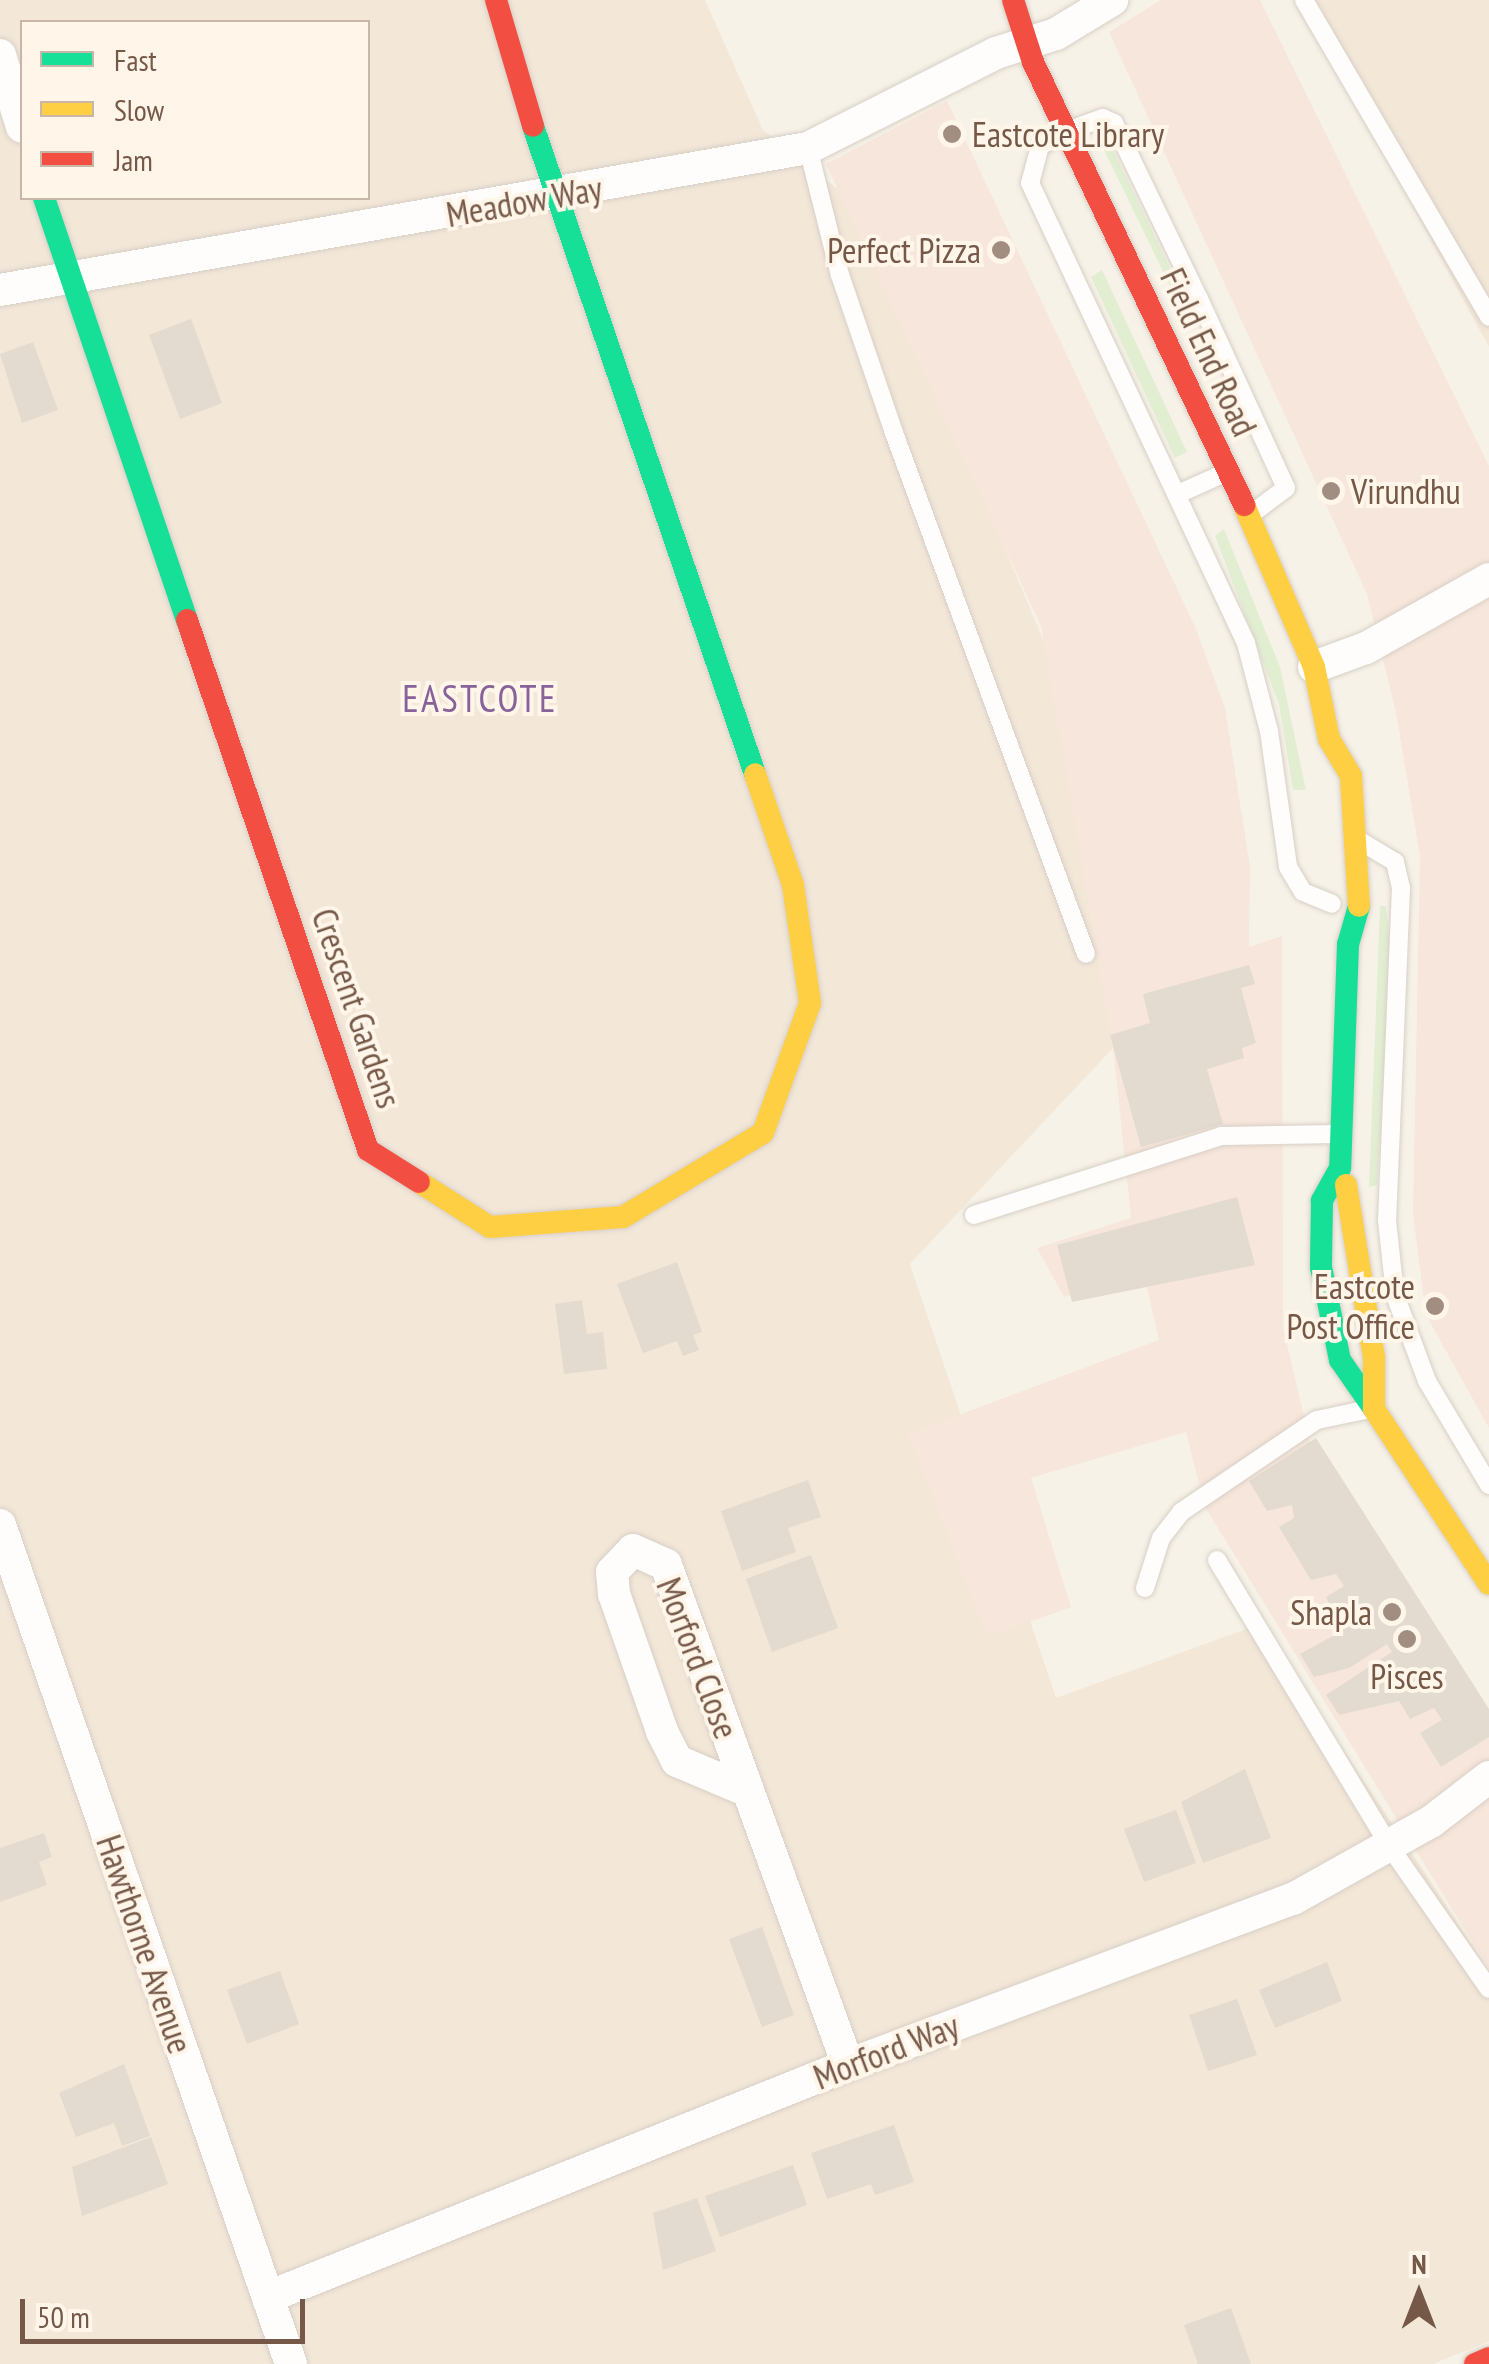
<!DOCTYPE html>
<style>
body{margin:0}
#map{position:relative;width:1489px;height:2364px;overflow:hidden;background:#f7f2e8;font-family:"PT Sans Narrow",sans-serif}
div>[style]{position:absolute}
.residential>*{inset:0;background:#f3e7d8}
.commercial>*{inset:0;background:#f7e6db}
.green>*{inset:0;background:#e2eed2}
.building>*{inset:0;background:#e3dad0}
.roads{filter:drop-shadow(0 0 2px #d8cfc6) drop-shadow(0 0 2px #d8cfc6)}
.lane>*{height:18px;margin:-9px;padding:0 9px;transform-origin:9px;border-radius:9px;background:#fefdfc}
.street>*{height:32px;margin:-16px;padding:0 16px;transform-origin:16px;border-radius:16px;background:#fefdfc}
.fast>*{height:22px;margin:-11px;padding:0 11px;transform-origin:11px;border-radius:11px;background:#16e098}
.slow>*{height:22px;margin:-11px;padding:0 11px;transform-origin:11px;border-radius:11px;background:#ffcf43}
.jam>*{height:22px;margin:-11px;padding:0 11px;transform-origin:11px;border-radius:11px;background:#f24e42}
.dots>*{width:28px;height:28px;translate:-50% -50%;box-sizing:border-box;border:5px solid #fff6e9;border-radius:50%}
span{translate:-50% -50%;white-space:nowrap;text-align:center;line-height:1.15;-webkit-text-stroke:8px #fff6e9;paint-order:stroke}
.poi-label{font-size:35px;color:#755848}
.left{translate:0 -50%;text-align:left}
.right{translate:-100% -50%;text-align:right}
.street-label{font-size:35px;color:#755848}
.neighbourhood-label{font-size:38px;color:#876399;letter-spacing:2.5px}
.legend{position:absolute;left:20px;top:20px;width:350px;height:180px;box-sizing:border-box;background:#fff6e9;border:2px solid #c8b7a9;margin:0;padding:12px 18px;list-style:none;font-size:30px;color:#755848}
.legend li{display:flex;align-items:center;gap:20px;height:50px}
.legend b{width:50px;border:2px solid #c8b7a9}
.north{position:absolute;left:1369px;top:2244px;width:100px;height:100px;-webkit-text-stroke:8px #fff6e9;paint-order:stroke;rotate:0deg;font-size:28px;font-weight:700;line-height:40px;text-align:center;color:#755848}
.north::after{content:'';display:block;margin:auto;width:35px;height:45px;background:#755848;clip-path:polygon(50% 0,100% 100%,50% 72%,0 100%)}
.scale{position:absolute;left:20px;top:2299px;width:285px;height:45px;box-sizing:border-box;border:5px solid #755848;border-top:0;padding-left:12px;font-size:30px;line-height:35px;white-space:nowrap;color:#755848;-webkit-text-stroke:8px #fff6e9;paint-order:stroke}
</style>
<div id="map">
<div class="residential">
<i style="clip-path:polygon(evenodd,0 0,705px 0,763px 130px,862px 208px,1073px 711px,1114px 1047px,910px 1264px,1056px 1698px,1260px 1624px,1489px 1970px,1489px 2341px,1433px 2364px,0 2364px,0 0,22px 22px,368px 22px,368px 198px,22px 198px,22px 22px)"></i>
<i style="clip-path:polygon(1300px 0,1489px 0,1489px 347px)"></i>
</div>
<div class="commercial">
<i style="clip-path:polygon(1161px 0,1260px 0,1489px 466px,1489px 1428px,1426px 1315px,1413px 1215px,1420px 856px,1396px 712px,1367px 594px,1109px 32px)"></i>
<i style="clip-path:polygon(947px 101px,1196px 629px,1225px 708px,1250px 867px,1249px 947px,1282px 936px,1283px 1327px,1313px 1455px,1489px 1721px,1489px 1969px,1205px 1507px,1186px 1432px,1031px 1478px,1071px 1607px,987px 1637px,908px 1434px,1159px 1340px,1143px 1270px,1064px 1297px,1037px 1248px,1131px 1218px,1114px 1055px,1041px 626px,826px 164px)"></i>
</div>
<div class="green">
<i style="clip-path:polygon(1111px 146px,1182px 293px,1176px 298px,1104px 150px)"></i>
<i style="clip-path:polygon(1102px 270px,1187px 452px,1175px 458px,1091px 277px)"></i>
<i style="clip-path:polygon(1224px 529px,1280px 667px,1306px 790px,1293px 790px,1279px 704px,1215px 536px)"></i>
<i style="clip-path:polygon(1380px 906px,1386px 906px,1391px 955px,1377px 1185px,1369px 1187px)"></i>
</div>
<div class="building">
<i style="clip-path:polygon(191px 319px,222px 403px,180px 419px,149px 335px)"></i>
<i style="clip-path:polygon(33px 342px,58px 410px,22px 423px,0 354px)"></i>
<i style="clip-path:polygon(1249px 965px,1255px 984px,1241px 988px,1256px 1043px,1242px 1048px,1244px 1058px,1207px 1069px,1223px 1124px,1141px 1147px,1110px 1035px,1150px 1023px,1143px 994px)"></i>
<i style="clip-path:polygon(1237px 1197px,1255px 1265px,1072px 1302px,1057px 1245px)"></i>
<i style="clip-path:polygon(677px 1262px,702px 1332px,693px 1335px,699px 1350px,683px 1356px,677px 1341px,643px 1353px,617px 1284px)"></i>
<i style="clip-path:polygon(582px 1300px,587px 1334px,603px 1332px,607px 1369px,564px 1374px,555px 1304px)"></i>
<i style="clip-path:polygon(1316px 1438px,1489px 1709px,1489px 1737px,1441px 1767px,1420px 1733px,1442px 1720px,1434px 1708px,1410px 1719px,1399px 1701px,1339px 1715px,1326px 1695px,1392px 1652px,1387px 1644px,1349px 1668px,1314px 1677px,1300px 1654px,1342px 1631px,1326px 1597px,1344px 1586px,1336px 1574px,1311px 1580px,1279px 1527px,1294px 1518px,1292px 1505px,1267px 1511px,1249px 1481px)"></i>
<i style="clip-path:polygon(808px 1480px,821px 1517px,788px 1528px,796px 1552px,742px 1571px,721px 1511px)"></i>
<i style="clip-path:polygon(811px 1555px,838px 1628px,772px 1652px,746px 1579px)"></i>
<i style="clip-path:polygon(1245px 1769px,1271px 1838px,1203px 1863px,1181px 1802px)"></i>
<i style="clip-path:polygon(1176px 1810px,1196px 1863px,1144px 1882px,1124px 1829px)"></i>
<i style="clip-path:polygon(44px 1833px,52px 1857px,39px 1862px,47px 1885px,0 1902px,0 1848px)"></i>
<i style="clip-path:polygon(762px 1927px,794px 2015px,762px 2027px,729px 1939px)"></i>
<i style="clip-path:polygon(1327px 1962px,1342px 2001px,1275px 2028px,1259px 1990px)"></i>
<i style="clip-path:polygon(280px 1971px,299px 2024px,247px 2044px,227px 1990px)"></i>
<i style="clip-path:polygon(1237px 1999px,1257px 2055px,1208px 2071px,1189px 2015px)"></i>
<i style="clip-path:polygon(124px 2064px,150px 2136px,122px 2146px,114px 2123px,76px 2137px,59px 2093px)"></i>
<i style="clip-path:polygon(894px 2125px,914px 2182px,875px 2195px,871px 2184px,827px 2199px,811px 2153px)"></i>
<i style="clip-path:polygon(151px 2137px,168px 2184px,82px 2216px,72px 2167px)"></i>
<i style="clip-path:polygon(793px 2165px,807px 2205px,720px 2237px,705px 2196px)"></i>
<i style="clip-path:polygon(697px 2198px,716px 2251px,663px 2270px,653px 2213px)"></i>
<i style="clip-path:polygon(1231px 2308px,1251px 2364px,1198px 2364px,1184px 2325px)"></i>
</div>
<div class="roads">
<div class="lane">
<i style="left:1304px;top:0;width:367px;rotate:59.7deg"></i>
<i style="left:808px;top:148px;width:131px;rotate:75.9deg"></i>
<i style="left:840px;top:275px;width:167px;rotate:71.1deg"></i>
<i style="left:894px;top:433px;width:555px;rotate:69.77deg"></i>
<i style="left:1178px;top:494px;width:54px;rotate:-24.2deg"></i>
<i style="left:1250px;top:515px;width:45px;rotate:-36.9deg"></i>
<i style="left:1286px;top:488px;width:208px;rotate:-114.7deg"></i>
<i style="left:1199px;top:299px;width:195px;rotate:-115.8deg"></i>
<i style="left:1114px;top:123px;width:12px;rotate:-156deg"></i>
<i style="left:1103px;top:118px;width:38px;rotate:160deg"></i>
<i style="left:1067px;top:131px;width:31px;rotate:151deg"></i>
<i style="left:1040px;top:146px;width:38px;rotate:105deg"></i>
<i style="left:1030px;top:183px;width:508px;rotate:64.85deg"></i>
<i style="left:1246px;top:643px;width:91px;rotate:75.4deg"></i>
<i style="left:1269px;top:731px;width:137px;rotate:82deg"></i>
<i style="left:1288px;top:867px;width:29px;rotate:59deg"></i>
<i style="left:1303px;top:892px;width:31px;rotate:22deg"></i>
<i style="left:1360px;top:841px;width:41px;rotate:31deg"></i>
<i style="left:1395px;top:862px;width:27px;rotate:77deg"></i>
<i style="left:1401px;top:888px;width:332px;rotate:92.4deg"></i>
<i style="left:1387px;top:1220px;width:75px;rotate:83.9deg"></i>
<i style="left:1395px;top:1295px;width:92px;rotate:69.6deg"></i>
<i style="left:1427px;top:1381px;width:121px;rotate:59.2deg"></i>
<i style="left:974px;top:1215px;width:259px;rotate:-17.7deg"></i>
<i style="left:1221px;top:1136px;width:116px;rotate:-1deg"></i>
<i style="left:1217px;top:1560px;width:335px;rotate:58.9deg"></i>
<i style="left:1390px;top:1847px;width:173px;rotate:55.1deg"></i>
<i style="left:1145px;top:1588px;width:52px;rotate:-72.3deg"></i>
<i style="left:1161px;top:1538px;width:33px;rotate:-52deg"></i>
<i style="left:1181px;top:1512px;width:164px;rotate:-34.1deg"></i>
<i style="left:1317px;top:1420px;width:53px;rotate:-11.9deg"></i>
</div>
<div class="street">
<i style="left:0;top:55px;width:75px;rotate:73deg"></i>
<i style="left:0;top:290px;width:820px;rotate:-9.97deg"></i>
<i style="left:808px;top:148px;width:211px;rotate:-26.8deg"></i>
<i style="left:996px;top:53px;width:63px;rotate:-17.6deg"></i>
<i style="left:1056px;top:34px;width:66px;rotate:-31.3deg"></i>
<i style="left:1314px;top:667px;width:55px;rotate:-20.1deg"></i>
<i style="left:1366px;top:648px;width:141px;rotate:-29.3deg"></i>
<i style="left:0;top:1525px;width:888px;rotate:70.87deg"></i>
<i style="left:748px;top:1791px;width:77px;rotate:-157.1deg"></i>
<i style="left:677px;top:1761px;width:34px;rotate:-117deg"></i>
<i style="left:662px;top:1731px;width:145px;rotate:-109.3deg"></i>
<i style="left:614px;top:1594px;width:22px;rotate:-95deg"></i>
<i style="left:612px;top:1572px;width:30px;rotate:-46deg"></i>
<i style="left:633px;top:1550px;width:36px;rotate:24deg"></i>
<i style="left:666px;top:1565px;width:532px;rotate:70deg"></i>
<i style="left:268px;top:2297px;width:625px;rotate:-21.8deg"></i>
<i style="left:848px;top:2065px;width:475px;rotate:-20.5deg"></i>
<i style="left:1293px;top:1899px;width:159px;rotate:-29.3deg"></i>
<i style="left:1432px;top:1821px;width:72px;rotate:-37.7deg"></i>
</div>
<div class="fast">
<i style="left:533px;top:126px;width:685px;rotate:71.09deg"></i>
<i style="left:44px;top:198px;width:446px;rotate:71.3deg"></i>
<i style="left:1359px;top:906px;width:40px;rotate:106deg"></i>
<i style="left:1348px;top:944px;width:224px;rotate:92deg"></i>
<i style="left:1340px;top:1168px;width:38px;rotate:119deg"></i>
<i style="left:1322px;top:1201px;width:66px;rotate:90.9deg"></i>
<i style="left:1321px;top:1267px;width:95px;rotate:78.5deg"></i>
<i style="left:1340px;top:1360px;width:60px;rotate:55.2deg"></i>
</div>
<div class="slow">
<i style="left:1244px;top:505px;width:176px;rotate:66.6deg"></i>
<i style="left:1314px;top:667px;width:74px;rotate:78.2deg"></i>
<i style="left:1329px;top:739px;width:43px;rotate:59.3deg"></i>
<i style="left:1351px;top:776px;width:130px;rotate:86.5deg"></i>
<i style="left:419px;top:1182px;width:84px;rotate:32.4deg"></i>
<i style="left:490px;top:1227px;width:133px;rotate:-4.3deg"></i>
<i style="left:623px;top:1217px;width:163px;rotate:-31deg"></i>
<i style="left:763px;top:1133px;width:138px;rotate:-70.1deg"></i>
<i style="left:810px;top:1003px;width:119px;rotate:-98.2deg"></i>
<i style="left:793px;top:885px;width:117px;rotate:-108.9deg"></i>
<i style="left:1346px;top:1185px;width:175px;rotate:80.8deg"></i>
<i style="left:1374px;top:1358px;width:51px;rotate:90deg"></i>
<i style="left:1374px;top:1409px;width:209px;rotate:56.7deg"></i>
</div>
<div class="jam">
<i style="left:496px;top:0;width:131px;rotate:73.6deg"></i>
<i style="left:1013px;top:0;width:65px;rotate:72.1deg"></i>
<i style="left:1033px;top:62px;width:491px;rotate:64.5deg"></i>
<i style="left:187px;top:620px;width:560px;rotate:71.14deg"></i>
<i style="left:368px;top:1150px;width:60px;rotate:32.1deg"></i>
<i style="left:1475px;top:2364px;width:15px;rotate:-23deg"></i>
</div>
</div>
<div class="dots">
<i style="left:952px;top:134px;background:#a28e80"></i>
<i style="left:1001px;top:250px;background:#a28e80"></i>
<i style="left:1331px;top:491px;background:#a28e80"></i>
<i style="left:1435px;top:1306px;background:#a28e80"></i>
<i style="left:1392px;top:1612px;background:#a28e80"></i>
<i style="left:1407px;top:1639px;background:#a28e80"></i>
</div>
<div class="poi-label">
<span class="left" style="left:972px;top:134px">Eastcote Library</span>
<span class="right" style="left:981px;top:250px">Perfect Pizza</span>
<span class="left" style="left:1351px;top:491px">Virundhu</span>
<span class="right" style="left:1415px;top:1306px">Eastcote<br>Post Office</span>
<span class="right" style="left:1372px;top:1612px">Shapla</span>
<span style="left:1407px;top:1676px">Pisces</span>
</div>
<div class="street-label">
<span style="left:524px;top:201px;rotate:-10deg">Meadow Way</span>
<span style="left:1209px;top:352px;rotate:65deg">Field End Road</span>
<span style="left:357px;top:1008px;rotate:71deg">Crescent Gardens</span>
<span style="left:698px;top:1658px;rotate:69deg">Morford Close</span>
<span style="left:145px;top:1944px;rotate:71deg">Hawthorne Avenue</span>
<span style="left:886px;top:2051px;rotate:-21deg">Morford Way</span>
</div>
<div class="neighbourhood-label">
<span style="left:480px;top:698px">EASTCOTE</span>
</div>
<ul class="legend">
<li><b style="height:12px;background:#16e098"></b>Fast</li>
<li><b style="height:12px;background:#ffcf43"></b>Slow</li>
<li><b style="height:12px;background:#f24e42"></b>Jam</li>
</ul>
<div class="north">N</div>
<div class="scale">50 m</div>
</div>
